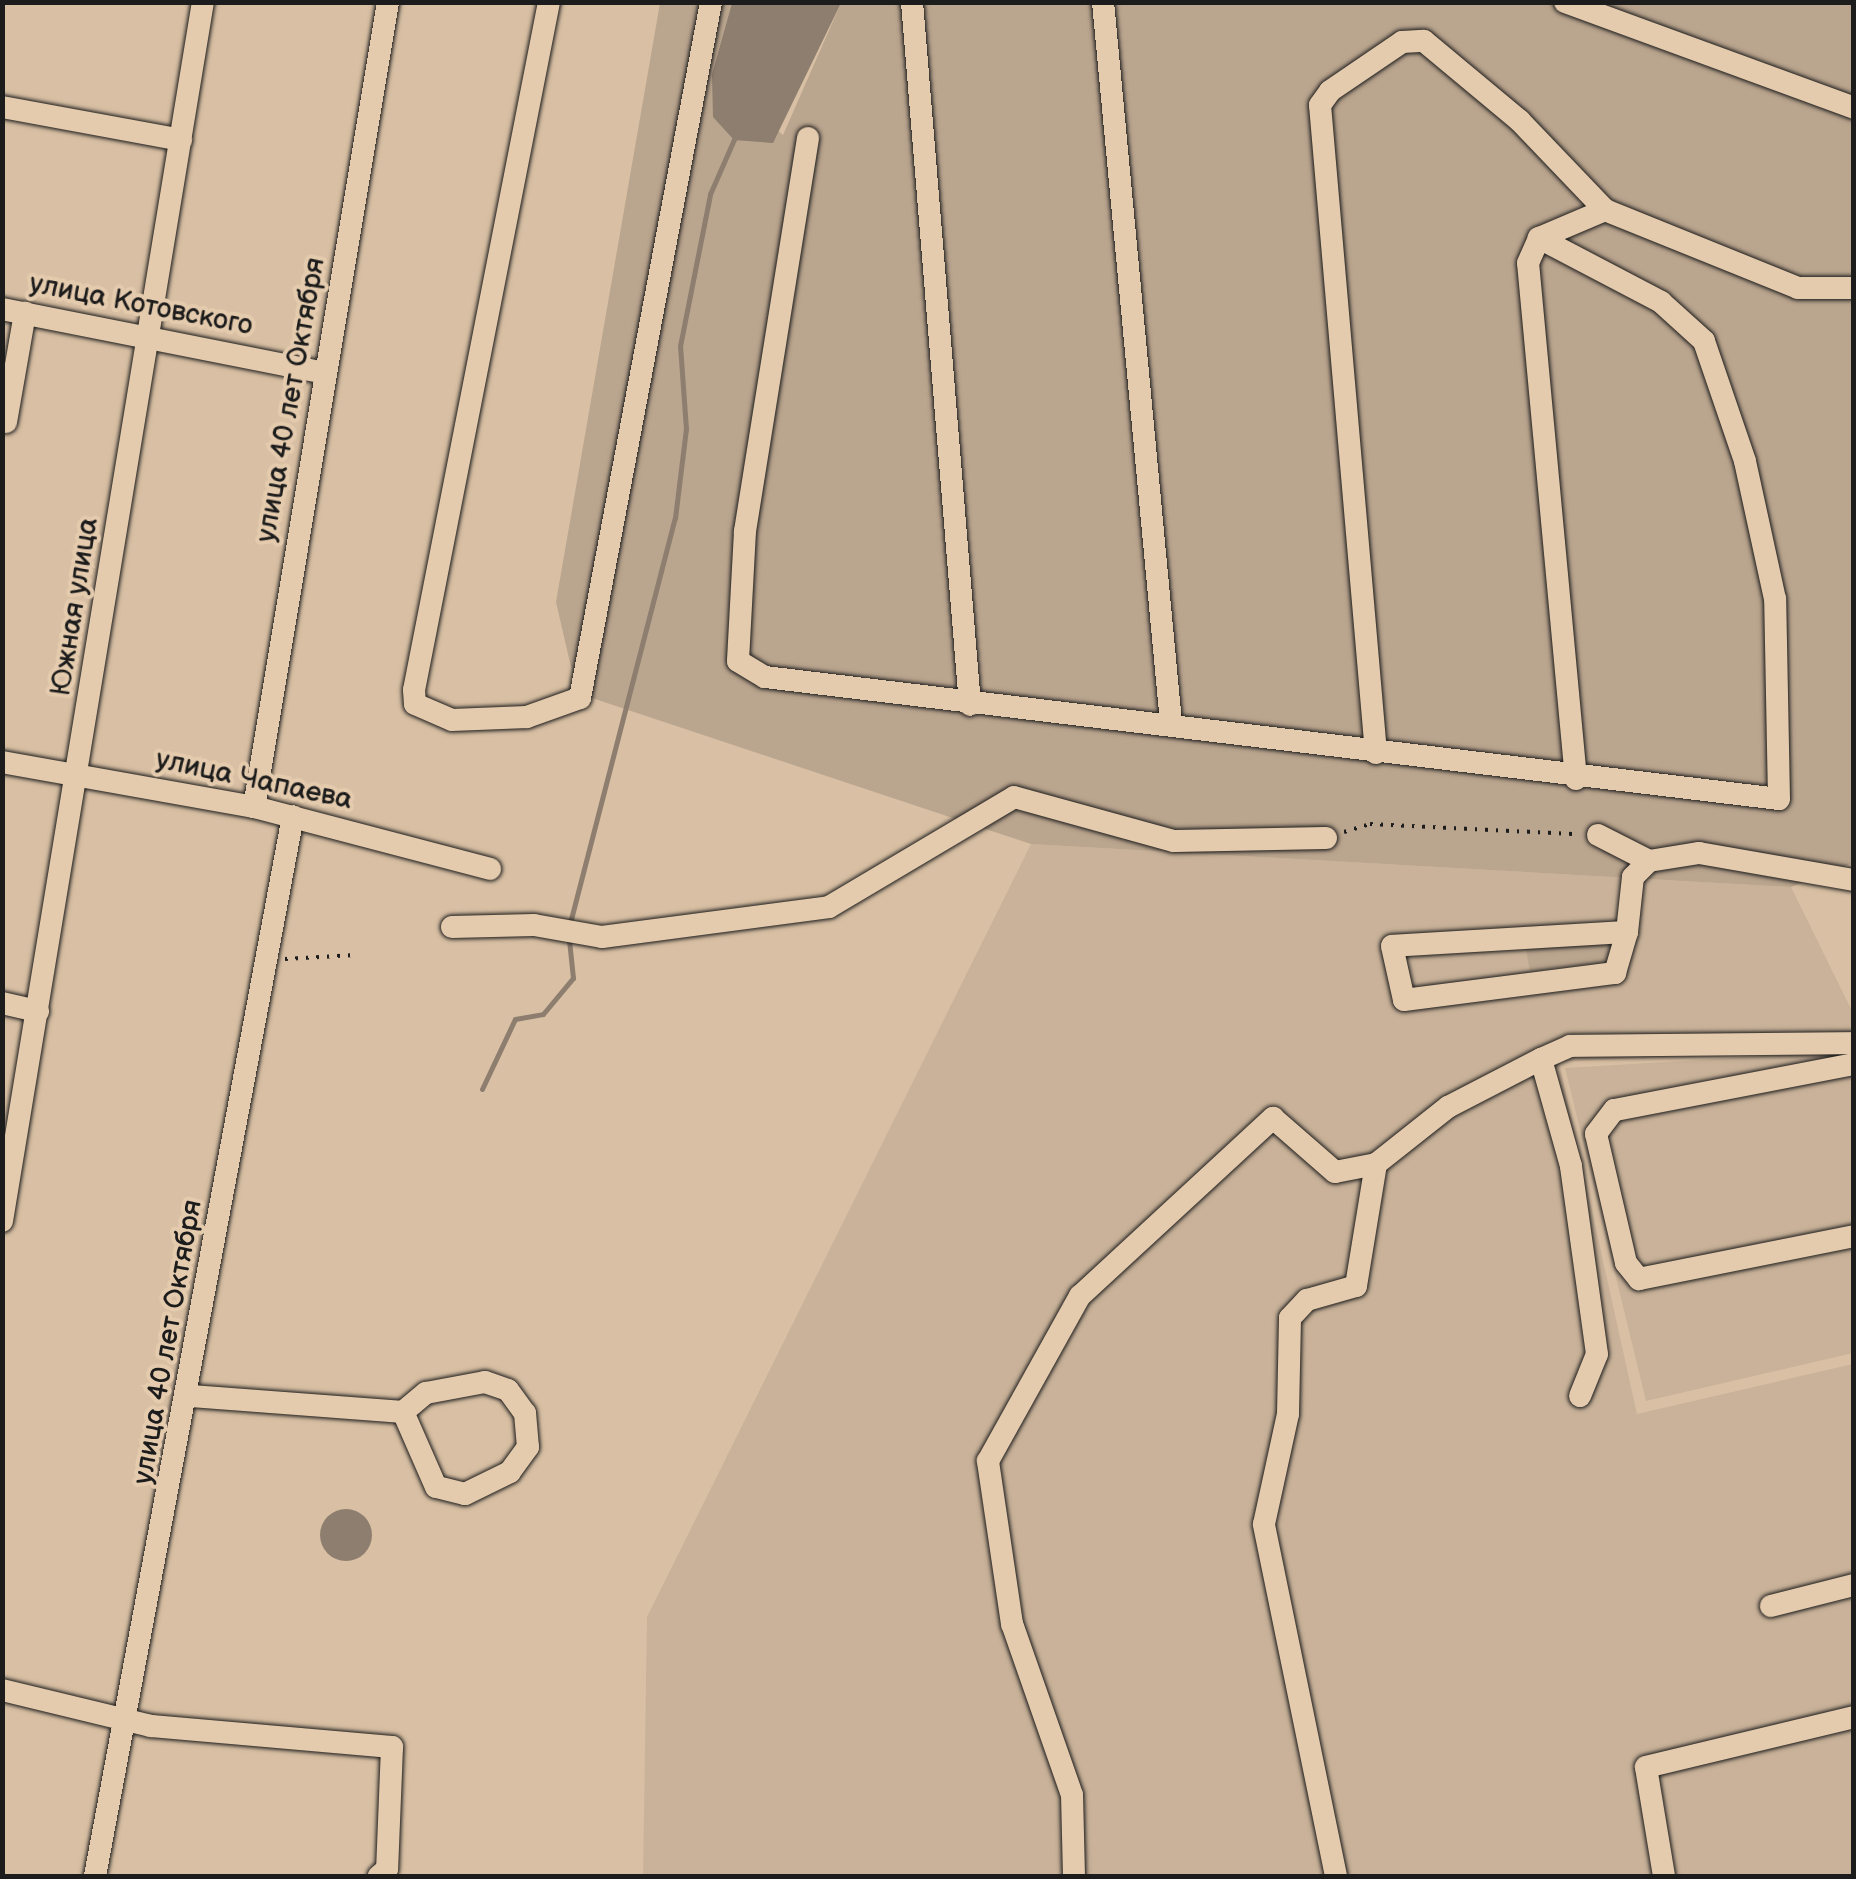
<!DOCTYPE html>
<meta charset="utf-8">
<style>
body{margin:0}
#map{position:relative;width:1856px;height:1879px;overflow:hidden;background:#d9c0a4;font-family:"Balsamiq Sans",sans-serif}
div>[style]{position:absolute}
.built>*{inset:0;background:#c9b299}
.green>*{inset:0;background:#baa58e}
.water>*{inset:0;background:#8e7e6f}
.round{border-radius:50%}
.stream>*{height:5px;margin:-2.5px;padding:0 2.5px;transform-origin:2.5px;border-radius:2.5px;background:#8e7e6f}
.path>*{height:4px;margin-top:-2px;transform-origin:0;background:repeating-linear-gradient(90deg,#1c1c1c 0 2.5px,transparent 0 10.5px)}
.roads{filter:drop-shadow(0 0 2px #1c1c1c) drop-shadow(0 0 2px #1c1c1c)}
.minor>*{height:22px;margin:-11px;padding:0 11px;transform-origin:11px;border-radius:11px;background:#e5cbad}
span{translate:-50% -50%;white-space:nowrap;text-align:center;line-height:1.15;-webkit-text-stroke:8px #e5cbad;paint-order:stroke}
.street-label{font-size:28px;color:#1c1c1c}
.frame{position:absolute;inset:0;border:5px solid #1c1c1c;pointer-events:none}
</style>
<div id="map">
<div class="built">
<i style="clip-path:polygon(1031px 844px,1791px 887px,1853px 1013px,1853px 1047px,1559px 1062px,1637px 1414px,1853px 1364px,1853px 1876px,643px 1876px,647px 1617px)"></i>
<i style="clip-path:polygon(1853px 1051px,1853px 1353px,1646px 1401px,1565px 1068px)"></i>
</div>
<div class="green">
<i style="clip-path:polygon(660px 3px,732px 3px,712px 74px,783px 135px,841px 3px,1853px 3px,1853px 863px,1791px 887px,1031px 844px,577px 693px,556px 602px)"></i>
<i style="clip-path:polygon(1614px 941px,1613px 961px,1530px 971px,1525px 944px)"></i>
</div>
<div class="water">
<i style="clip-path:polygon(732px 3px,841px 3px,773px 143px,734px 140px,713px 117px,712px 74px)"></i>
<i class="round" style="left:320px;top:1509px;width:52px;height:52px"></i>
</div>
<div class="stream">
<i style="left:570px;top:923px;width:418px;rotate:-75.5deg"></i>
<i style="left:675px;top:518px;width:90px;rotate:-83deg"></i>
<i style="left:686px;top:429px;width:83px;rotate:-94.1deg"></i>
<i style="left:680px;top:346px;width:155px;rotate:-78.8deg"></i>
<i style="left:710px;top:194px;width:62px;rotate:-66.3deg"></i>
<i style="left:482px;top:1089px;width:77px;rotate:-64.8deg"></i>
<i style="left:515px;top:1019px;width:28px;rotate:-10deg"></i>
<i style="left:543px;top:1014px;width:47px;rotate:-50.2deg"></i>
<i style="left:573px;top:978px;width:39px;rotate:-96deg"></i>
</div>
<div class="path">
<i style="left:1344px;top:832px;width:27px;rotate:-17deg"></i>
<i style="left:1370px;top:824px;width:208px;rotate:2.8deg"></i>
<i style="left:285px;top:959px;width:70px;rotate:-3.3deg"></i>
</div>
<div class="roads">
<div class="minor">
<i style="left:549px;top:2px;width:701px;rotate:101.1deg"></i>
<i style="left:414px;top:690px;width:14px;rotate:86deg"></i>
<i style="left:415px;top:704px;width:40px;rotate:23.4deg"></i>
<i style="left:452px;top:720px;width:75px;rotate:-2.3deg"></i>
<i style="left:527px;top:717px;width:56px;rotate:-19.7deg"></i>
<i style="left:580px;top:698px;width:708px;rotate:-79.34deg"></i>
<i style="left:912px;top:2px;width:705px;rotate:85.28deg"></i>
<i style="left:1103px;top:2px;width:724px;rotate:84.61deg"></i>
<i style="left:1565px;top:2px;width:308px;rotate:20.1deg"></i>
<i style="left:2px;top:107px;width:182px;rotate:10.4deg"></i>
<i style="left:808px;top:138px;width:398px;rotate:99.1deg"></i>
<i style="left:745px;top:531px;width:130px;rotate:93.1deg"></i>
<i style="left:738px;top:661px;width:31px;rotate:31deg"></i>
<i style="left:765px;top:677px;width:1021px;rotate:6.86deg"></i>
<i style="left:1779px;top:799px;width:200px;rotate:-91.1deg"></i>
<i style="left:1775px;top:599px;width:141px;rotate:-102.3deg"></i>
<i style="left:1745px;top:461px;width:127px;rotate:-108.9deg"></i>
<i style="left:1704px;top:341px;width:58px;rotate:-137.8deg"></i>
<i style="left:1661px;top:302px;width:138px;rotate:-152.3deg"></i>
<i style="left:2px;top:309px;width:330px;rotate:11.2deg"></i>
<i style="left:6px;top:422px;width:111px;rotate:-80.1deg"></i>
<i style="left:1376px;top:753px;width:650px;rotate:-94.94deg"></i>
<i style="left:1320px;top:105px;width:17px;rotate:-54deg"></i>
<i style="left:1330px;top:91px;width:87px;rotate:-34.2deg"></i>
<i style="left:1402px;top:42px;width:22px;rotate:-3deg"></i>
<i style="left:1424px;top:41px;width:125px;rotate:39.8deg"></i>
<i style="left:1520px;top:121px;width:123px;rotate:46.3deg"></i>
<i style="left:1605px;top:210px;width:208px;rotate:22deg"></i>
<i style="left:1798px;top:288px;width:56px"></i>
<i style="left:2px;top:762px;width:256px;rotate:10.1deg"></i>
<i style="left:254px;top:807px;width:244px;rotate:14.7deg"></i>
<i style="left:1576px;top:779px;width:518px;rotate:-95.31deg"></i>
<i style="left:1528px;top:263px;width:27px;rotate:-66deg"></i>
<i style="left:1539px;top:238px;width:72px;rotate:-23deg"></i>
<i style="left:254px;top:807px;width:816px;rotate:-80.55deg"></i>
<i style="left:1598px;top:835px;width:57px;rotate:27deg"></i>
<i style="left:1649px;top:861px;width:51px;rotate:-9.1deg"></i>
<i style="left:1699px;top:853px;width:157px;rotate:9.9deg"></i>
<i style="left:452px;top:927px;width:82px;rotate:-1.4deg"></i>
<i style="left:534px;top:925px;width:69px;rotate:10deg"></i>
<i style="left:602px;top:937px;width:229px;rotate:-7.5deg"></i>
<i style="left:829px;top:907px;width:215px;rotate:-30.7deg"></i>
<i style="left:1014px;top:797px;width:166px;rotate:15.4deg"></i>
<i style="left:1174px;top:841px;width:152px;rotate:-1.1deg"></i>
<i style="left:1627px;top:932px;width:235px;rotate:176.6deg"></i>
<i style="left:1392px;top:946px;width:55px;rotate:77.5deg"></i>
<i style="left:1404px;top:1000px;width:213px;rotate:-7.3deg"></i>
<i style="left:1615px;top:973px;width:43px;rotate:-73.7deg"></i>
<i style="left:1627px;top:932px;width:55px;rotate:-83.8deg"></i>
<i style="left:1633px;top:877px;width:23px;rotate:-45deg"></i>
<i style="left:2px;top:1003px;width:37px;rotate:13deg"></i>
<i style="left:1854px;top:1064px;width:244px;rotate:169.1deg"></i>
<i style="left:1614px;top:1110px;width:30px;rotate:127deg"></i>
<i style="left:1596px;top:1134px;width:132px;rotate:76.9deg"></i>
<i style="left:1626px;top:1263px;width:21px;rotate:51deg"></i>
<i style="left:1639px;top:1279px;width:219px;rotate:-11.3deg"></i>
<i style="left:2px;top:1221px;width:1235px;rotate:-80.64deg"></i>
<i style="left:191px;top:1396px;width:213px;rotate:4.3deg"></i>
<i style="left:403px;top:1412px;width:30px;rotate:-40deg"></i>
<i style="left:426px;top:1393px;width:60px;rotate:-10.6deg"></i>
<i style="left:485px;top:1382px;width:24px;rotate:19deg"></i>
<i style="left:508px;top:1390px;width:29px;rotate:54deg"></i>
<i style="left:525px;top:1413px;width:34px;rotate:85deg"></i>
<i style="left:528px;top:1447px;width:31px;rotate:126deg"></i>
<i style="left:510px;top:1472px;width:50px;rotate:153.9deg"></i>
<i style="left:465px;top:1494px;width:30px;rotate:-166deg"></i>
<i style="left:436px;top:1487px;width:82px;rotate:-113.7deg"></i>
<i style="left:1580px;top:1396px;width:45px;rotate:-68deg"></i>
<i style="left:1597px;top:1354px;width:190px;rotate:-97.9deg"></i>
<i style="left:1571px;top:1166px;width:111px;rotate:-105.7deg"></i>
<i style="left:1541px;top:1059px;width:32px;rotate:-24deg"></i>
<i style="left:1570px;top:1046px;width:284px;rotate:-0.6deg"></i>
<i style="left:1771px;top:1606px;width:86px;rotate:-14.2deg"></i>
<i style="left:2px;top:1690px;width:153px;rotate:13.6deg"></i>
<i style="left:151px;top:1726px;width:242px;rotate:5deg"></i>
<i style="left:392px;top:1747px;width:122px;rotate:92.3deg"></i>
<i style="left:387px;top:1869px;width:11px;rotate:139deg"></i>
<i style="left:95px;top:1876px;width:1078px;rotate:-79.42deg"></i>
<i style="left:1074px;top:1876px;width:81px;rotate:-91.4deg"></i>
<i style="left:1072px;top:1795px;width:181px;rotate:-109.3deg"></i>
<i style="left:1012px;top:1624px;width:165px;rotate:-98.4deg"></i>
<i style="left:988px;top:1461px;width:189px;rotate:-60.9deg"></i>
<i style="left:1080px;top:1296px;width:263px;rotate:-42.7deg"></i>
<i style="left:1273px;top:1118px;width:82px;rotate:41.1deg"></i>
<i style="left:1335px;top:1172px;width:42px;rotate:-11deg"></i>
<i style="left:1336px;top:1876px;width:359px;rotate:-101.6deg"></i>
<i style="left:1264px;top:1524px;width:113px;rotate:-77.7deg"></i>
<i style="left:1288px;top:1414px;width:96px;rotate:-88.8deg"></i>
<i style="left:1290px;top:1318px;width:25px;rotate:-47deg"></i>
<i style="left:1307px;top:1300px;width:51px;rotate:-15.9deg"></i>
<i style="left:1356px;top:1286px;width:124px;rotate:-80.7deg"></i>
<i style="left:1376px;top:1164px;width:92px;rotate:-38.4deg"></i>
<i style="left:1448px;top:1107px;width:105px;rotate:-27.3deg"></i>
<i style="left:1664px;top:1876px;width:110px;rotate:-99.4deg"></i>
<i style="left:1646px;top:1767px;width:214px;rotate:-13.5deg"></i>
</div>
</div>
<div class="street-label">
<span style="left:141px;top:305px;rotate:11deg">улица Котовского</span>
<span style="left:291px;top:400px;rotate:-80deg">улица 40 лет Октября</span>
<span style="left:75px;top:607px;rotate:-81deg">Южная улица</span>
<span style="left:254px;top:780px;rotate:12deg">улица Чапаева</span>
<span style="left:168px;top:1342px;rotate:-80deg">улица 40 лет Октября</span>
</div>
<div class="frame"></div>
</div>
